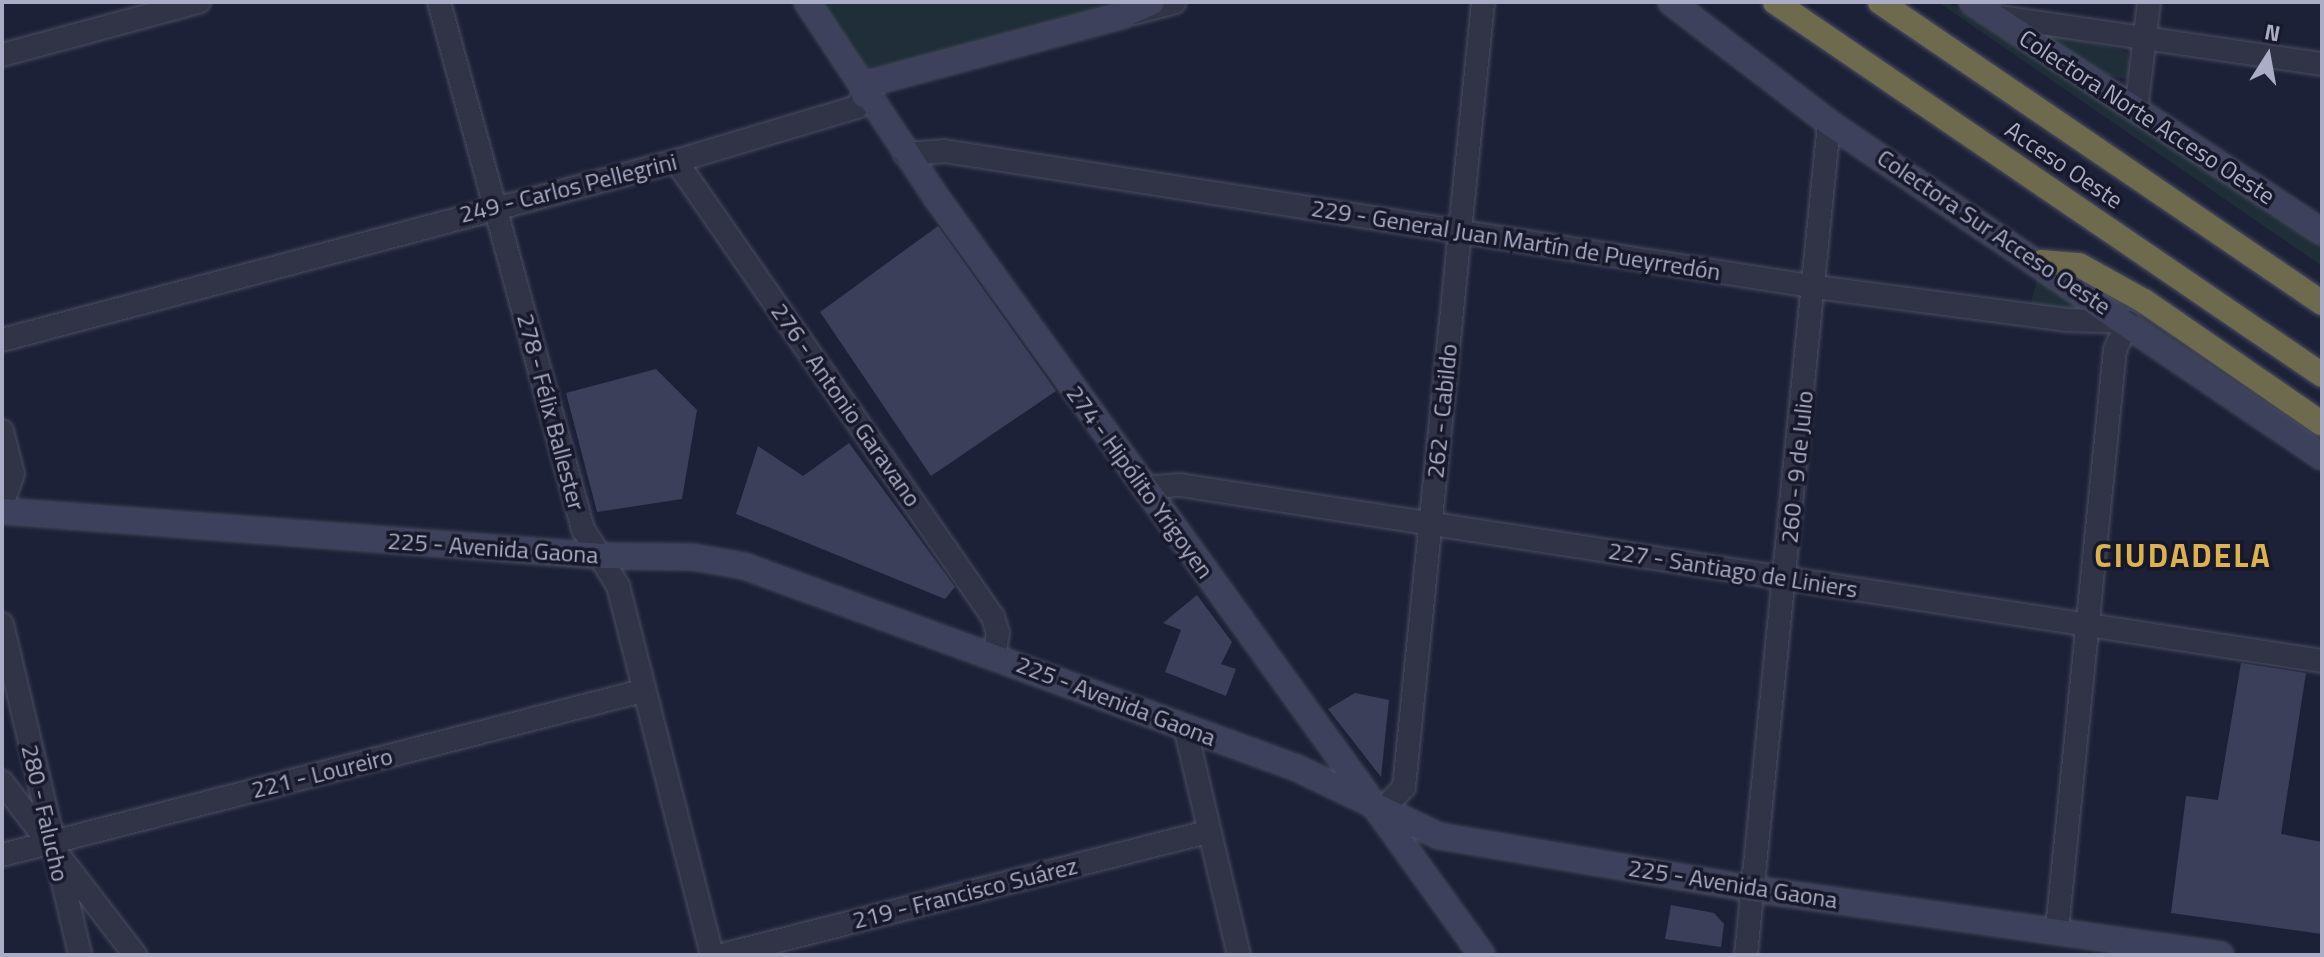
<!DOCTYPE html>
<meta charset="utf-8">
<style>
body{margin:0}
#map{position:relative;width:2324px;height:957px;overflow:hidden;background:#1d2137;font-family:"Titillium Web",sans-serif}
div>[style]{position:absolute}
.green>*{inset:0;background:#1f2e38}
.building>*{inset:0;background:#3b3f59}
.roads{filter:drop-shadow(0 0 2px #4b4e62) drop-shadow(0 0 2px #4b4e62)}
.street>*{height:22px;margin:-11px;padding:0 11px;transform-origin:11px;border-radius:11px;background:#313447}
.secondary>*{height:24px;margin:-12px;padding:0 12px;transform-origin:12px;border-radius:12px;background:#3e415b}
.highway>*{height:24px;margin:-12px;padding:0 12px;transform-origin:12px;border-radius:12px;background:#6e6a4d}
span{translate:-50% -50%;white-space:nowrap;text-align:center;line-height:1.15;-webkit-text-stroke:7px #17192b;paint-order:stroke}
.street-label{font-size:24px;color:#aaadc5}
.district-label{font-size:32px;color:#dbb24f;font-weight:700;letter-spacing:2px}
.frame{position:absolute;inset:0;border:4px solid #aaadc5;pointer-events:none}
.north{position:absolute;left:2228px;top:16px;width:80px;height:80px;-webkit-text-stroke:6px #17192b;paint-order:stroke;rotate:11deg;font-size:22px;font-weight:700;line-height:32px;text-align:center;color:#aaadc5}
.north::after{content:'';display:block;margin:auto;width:28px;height:36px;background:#aaadc5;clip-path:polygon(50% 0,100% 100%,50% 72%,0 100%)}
</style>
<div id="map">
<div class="green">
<i style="clip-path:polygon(817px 2px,1119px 2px,1099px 12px,870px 71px,861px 68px)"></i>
<i style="clip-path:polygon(1938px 2px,1948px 2px,2080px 89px,2189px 150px,2322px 240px,2322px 266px)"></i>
<i style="clip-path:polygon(2040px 32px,2119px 49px,2128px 53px,2132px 71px,2126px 79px,2110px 76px,2049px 44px)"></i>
<i style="clip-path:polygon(2037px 279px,2091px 310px,2029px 310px)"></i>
</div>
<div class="building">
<i style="clip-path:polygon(938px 226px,1056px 391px,931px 476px,820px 312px)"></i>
<i style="clip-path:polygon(656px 369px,697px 410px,682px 499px,597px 512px,566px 393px)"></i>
<i style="clip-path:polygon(849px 443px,955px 587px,945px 599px,736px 514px,758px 446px,803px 476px)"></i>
<i style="clip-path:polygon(1197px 595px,1232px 642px,1221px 664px,1236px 669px,1226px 696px,1165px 672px,1181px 630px,1163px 623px)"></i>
<i style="clip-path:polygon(2241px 663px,2306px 673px,2281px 834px,2322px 842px,2322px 934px,2171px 913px,2186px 796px,2218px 800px)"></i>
<i style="clip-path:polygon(1355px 693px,1389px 700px,1381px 777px,1328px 709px)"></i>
<i style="clip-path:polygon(1671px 905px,1714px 913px,1724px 924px,1721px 947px,1665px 939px)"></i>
</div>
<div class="roads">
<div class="street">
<i style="left:439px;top:2px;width:546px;rotate:74.72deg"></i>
<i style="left:583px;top:529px;width:67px;rotate:58.4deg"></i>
<i style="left:618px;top:586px;width:381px;rotate:75.7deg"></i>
<i style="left:1134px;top:13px;width:42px;rotate:-15deg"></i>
<i style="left:1993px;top:16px;width:332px;rotate:8.3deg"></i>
<i style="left:2px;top:55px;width:204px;rotate:-15.1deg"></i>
<i style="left:2136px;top:111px;width:110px;rotate:-83.2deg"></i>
<i style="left:905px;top:154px;width:39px;rotate:-4deg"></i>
<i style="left:944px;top:151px;width:883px;rotate:8.86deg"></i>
<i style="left:1816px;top:287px;width:252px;rotate:7.5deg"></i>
<i style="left:2066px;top:320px;width:62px;rotate:1.8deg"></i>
<i style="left:2128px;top:322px;width:31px;rotate:115deg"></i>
<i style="left:2115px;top:350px;width:583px;rotate:95.71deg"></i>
<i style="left:676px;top:161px;width:555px;rotate:55.19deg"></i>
<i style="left:993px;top:617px;width:17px;rotate:73deg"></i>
<i style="left:998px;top:633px;width:22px;rotate:100deg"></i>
<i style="left:2px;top:340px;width:697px;rotate:-14.87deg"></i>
<i style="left:676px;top:161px;width:189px;rotate:-16.6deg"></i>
<i style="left:857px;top:107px;width:14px;rotate:-60deg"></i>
<i style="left:2px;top:431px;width:44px;rotate:75.7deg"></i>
<i style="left:13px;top:474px;width:32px;rotate:110deg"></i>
<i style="left:1144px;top:488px;width:36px;rotate:-5deg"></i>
<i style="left:1180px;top:485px;width:1155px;rotate:8.76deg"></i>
<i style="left:2px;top:624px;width:340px;rotate:76.7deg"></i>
<i style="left:1185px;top:727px;width:234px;rotate:76.7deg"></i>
<i style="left:2px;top:782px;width:218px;rotate:52.4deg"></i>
<i style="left:1381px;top:811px;width:33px;rotate:-46deg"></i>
<i style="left:1404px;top:787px;width:789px;rotate:-84.25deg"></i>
<i style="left:2px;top:855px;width:661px;rotate:-14.37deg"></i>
<i style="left:722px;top:955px;width:500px;rotate:-14.23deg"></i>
<i style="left:1746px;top:955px;width:836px;rotate:-84.3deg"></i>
</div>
<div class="secondary">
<i style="left:807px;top:2px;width:234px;rotate:56.5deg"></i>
<i style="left:936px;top:197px;width:934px;rotate:54.23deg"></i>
<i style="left:1671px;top:2px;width:199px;rotate:37.4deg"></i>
<i style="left:1829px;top:123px;width:595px;rotate:34.12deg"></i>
<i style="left:1972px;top:2px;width:419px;rotate:33.3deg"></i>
<i style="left:864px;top:95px;width:14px;rotate:-60deg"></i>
<i style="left:871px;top:83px;width:259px;rotate:-15deg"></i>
<i style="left:1121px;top:16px;width:34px;rotate:-24deg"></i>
<i style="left:2px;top:511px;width:601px;rotate:4.3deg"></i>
<i style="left:601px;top:556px;width:91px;rotate:0.6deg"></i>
<i style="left:692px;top:557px;width:53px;rotate:9.8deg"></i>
<i style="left:744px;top:566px;width:589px;rotate:20.07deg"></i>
<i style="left:1297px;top:768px;width:157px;rotate:25.6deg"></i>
<i style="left:1439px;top:836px;width:318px;rotate:9.6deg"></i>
<i style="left:1753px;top:889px;width:472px;rotate:8deg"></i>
</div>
<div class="highway">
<i style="left:1775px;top:2px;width:662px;rotate:34.29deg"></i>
<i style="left:1880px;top:2px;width:535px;rotate:34.25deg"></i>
<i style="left:2041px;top:262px;width:38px;rotate:5deg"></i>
<i style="left:2079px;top:265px;width:74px;rotate:29deg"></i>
<i style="left:2144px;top:301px;width:216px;rotate:34.6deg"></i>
</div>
</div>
<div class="street-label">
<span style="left:2147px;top:117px;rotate:33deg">Colectora Norte Acceso Oeste</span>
<span style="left:2064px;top:165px;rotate:34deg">Acceso Oeste</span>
<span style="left:568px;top:188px;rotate:-14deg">249 - Carlos Pellegrini</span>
<span style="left:1994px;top:232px;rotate:34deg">Colectora Sur Acceso Oeste</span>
<span style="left:1516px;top:240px;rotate:9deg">229 - General Juan Martín de Pueyrredón</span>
<span style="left:846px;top:405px;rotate:55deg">276 - Antonio Garavano</span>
<span style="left:1442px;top:411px;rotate:-84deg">262 - Cabildo</span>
<span style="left:551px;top:412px;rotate:75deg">278 - Félix Ballester</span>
<span style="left:1797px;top:467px;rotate:-84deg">260 - 9 de Julio</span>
<span style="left:1140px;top:482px;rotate:54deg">274 - Hipólito Yrigoyen</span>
<span style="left:493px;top:548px;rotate:4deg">225 - Avenida Gaona</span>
<span style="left:1733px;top:570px;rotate:9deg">227 - Santiago de Liniers</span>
<span style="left:1116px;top:701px;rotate:21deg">225 - Avenida Gaona</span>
<span style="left:322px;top:773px;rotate:-14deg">221 - Loureiro</span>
<span style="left:45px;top:813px;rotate:77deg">280 - Falucho</span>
<span style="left:1733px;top:884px;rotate:9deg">225 - Avenida Gaona</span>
<span style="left:965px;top:893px;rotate:-14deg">219 - Francisco Suárez</span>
</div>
<div class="district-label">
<span style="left:2183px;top:555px">CIUDADELA</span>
</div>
<div class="frame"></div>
<div class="north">N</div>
</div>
